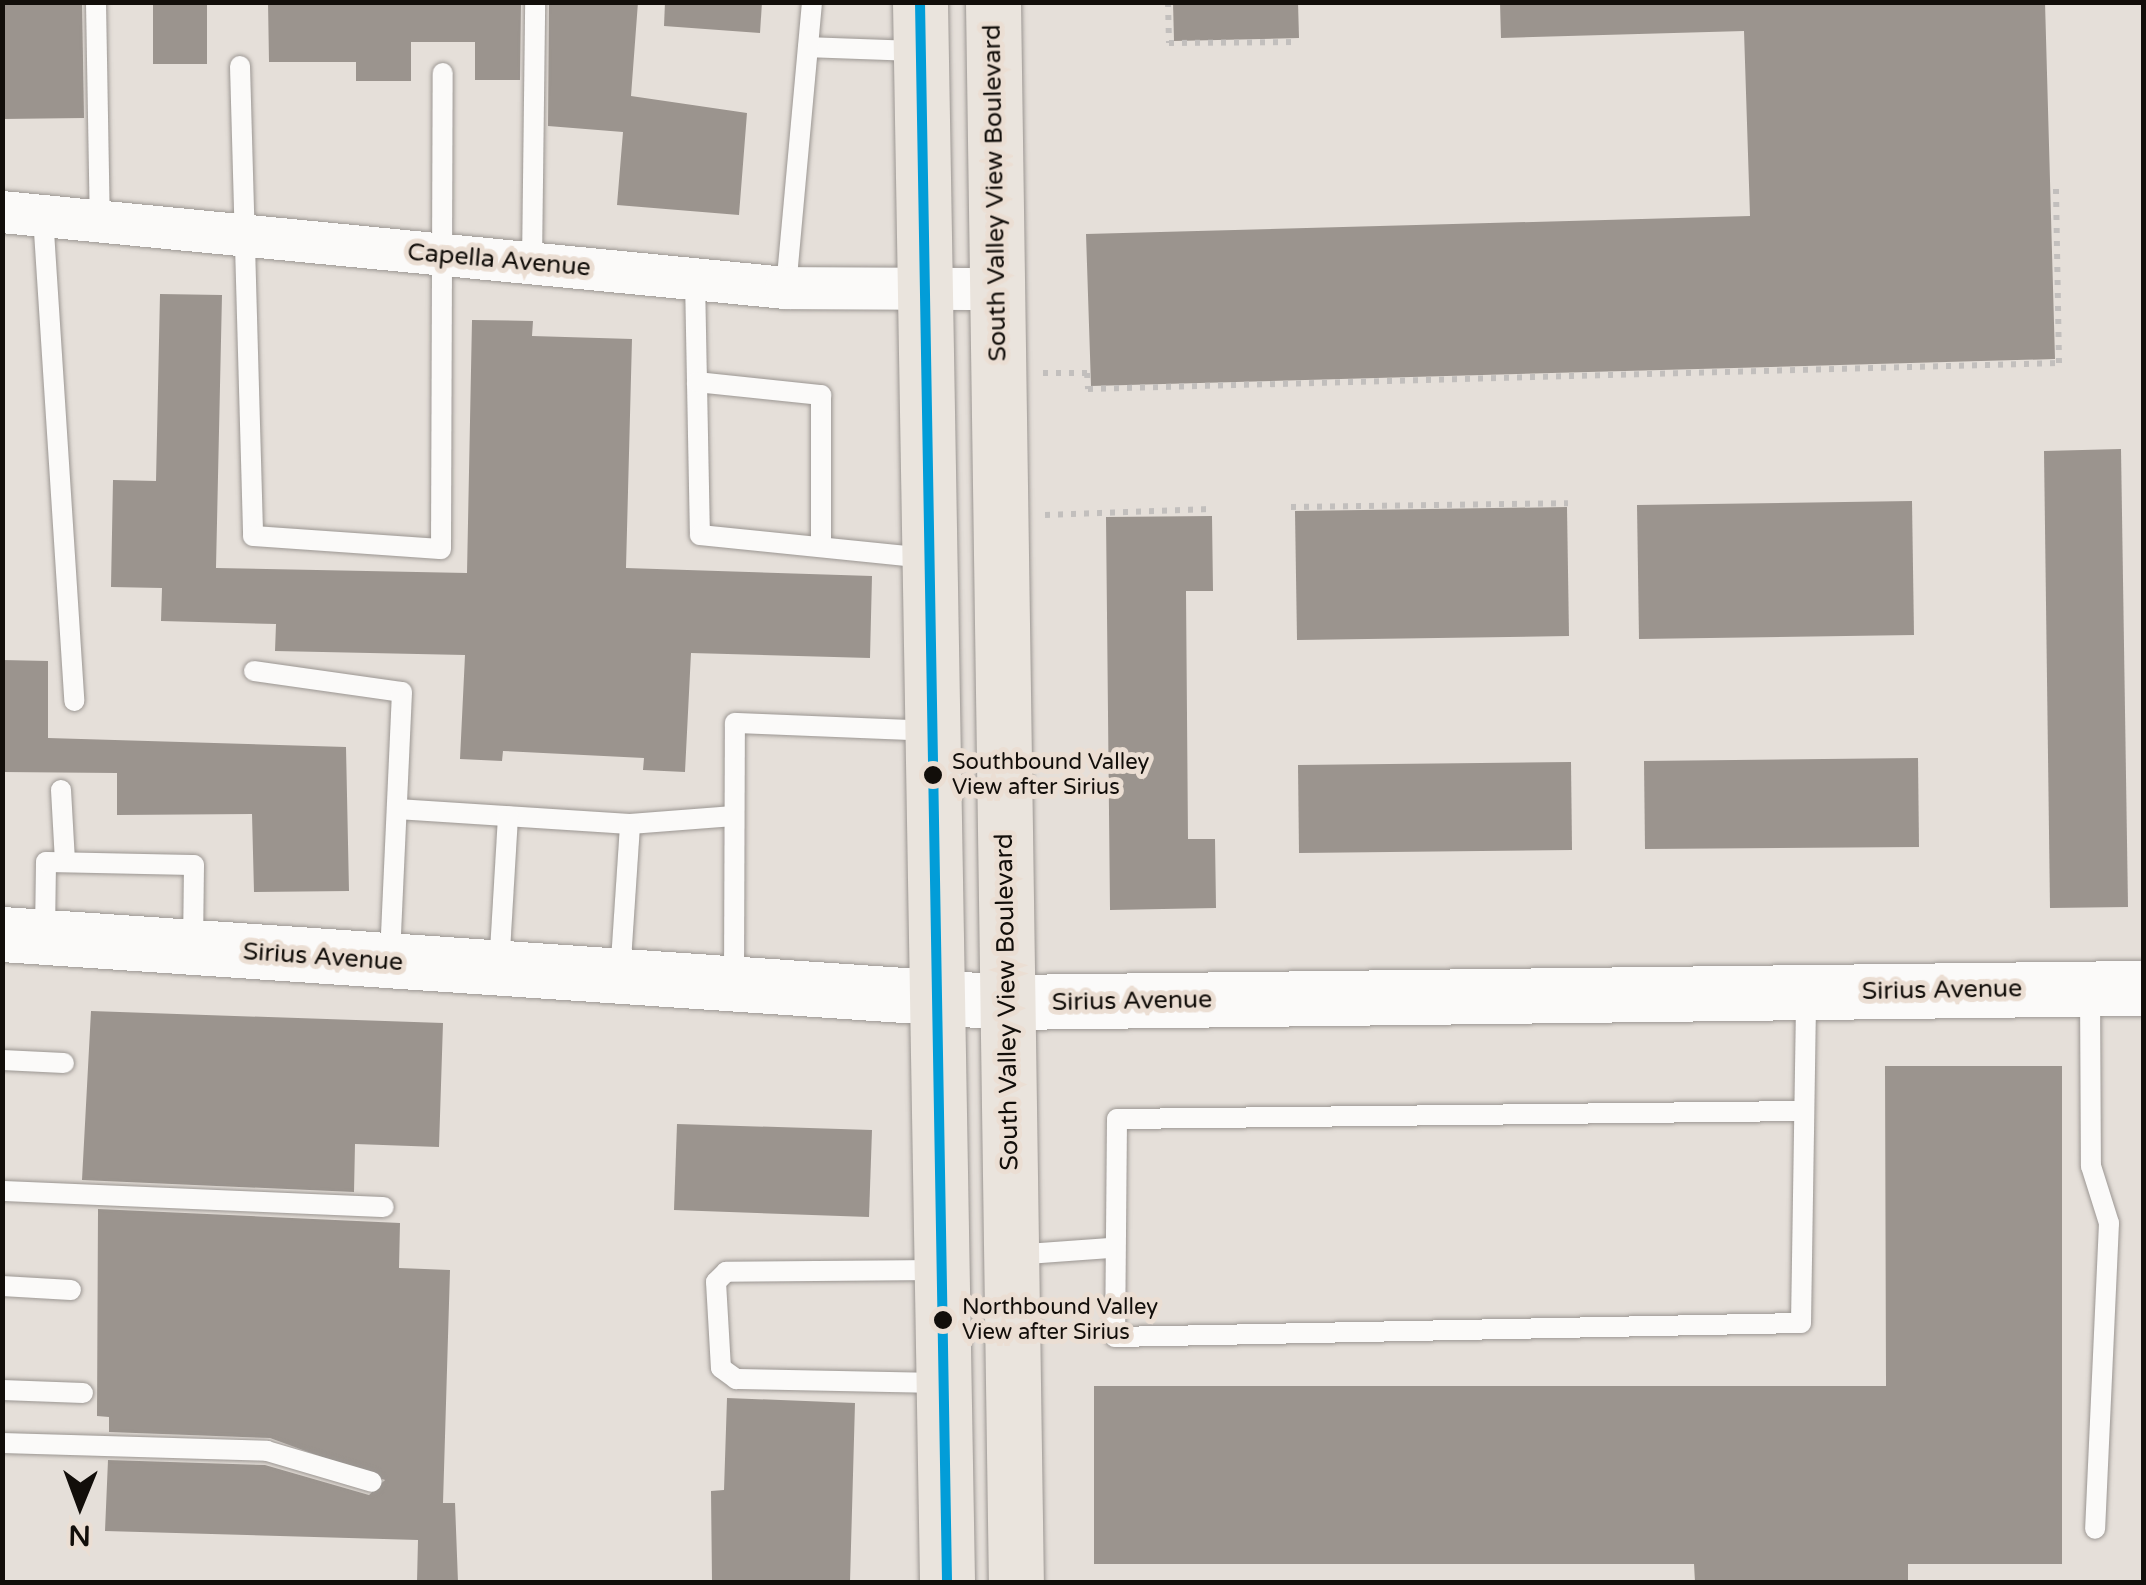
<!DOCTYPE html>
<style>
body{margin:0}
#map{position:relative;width:2146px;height:1585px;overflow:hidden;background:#e5dfd9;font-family:"Varela Round",sans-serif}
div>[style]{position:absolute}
.building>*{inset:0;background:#9b948e}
.path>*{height:6px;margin-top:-3px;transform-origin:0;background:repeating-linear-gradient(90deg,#c2bfbd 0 5px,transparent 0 13px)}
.roads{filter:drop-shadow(0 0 2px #9b9692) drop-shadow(0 0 2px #9b9692)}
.lane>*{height:20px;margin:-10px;padding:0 10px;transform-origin:10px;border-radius:10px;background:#fbfaf9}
.street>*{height:42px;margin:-21px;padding:0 21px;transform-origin:21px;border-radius:21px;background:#fbfaf9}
.secondary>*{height:55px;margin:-27.5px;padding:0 27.5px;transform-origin:27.5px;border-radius:27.5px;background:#fbfaf9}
.primary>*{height:55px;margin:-27.5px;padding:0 27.5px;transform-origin:27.5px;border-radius:27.5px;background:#eae4dd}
.bus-1>*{height:10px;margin:-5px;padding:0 5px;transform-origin:5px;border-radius:5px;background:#029dd8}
.dots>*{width:28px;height:28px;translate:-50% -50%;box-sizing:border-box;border:5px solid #ebded3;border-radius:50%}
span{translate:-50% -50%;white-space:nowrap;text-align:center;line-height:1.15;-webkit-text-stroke:10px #ebded3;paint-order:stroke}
.bus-label{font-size:22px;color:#120e0a}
.left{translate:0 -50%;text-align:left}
.street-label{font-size:25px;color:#120e0a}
.frame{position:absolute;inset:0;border:5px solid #120e0a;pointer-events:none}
.north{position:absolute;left:30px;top:1455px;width:100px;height:100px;-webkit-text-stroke:8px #ebded3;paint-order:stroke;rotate:181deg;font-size:28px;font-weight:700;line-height:40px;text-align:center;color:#120e0a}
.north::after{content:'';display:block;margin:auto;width:35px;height:45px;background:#120e0a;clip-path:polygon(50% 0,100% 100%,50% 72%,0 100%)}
</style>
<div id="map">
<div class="building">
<i style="clip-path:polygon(2px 2px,82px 2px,84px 118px,2px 119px)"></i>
<i style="clip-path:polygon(153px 2px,207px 2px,207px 64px,153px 64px)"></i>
<i style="clip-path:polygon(268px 2px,521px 2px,520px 80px,475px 80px,475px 42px,411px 42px,411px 81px,356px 81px,356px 62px,269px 62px)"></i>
<i style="clip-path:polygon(549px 2px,638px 2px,631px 96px,747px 113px,739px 215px,617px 205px,623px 132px,548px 126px)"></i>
<i style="clip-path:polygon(665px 2px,762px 2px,760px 33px,664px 26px)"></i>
<i style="clip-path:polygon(1173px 2px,1298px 2px,1299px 38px,1174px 41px)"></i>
<i style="clip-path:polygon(1500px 2px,2045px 2px,2055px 359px,1091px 386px,1086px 234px,1750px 216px,1744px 31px,1501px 38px)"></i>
<i style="clip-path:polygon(160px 294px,222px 295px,216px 568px,467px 573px,472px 320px,533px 321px,532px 336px,632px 339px,626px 568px,872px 576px,870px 658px,691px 653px,685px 772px,643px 770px,644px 758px,503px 751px,502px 761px,460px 759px,465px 655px,275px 651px,276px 624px,161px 621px,162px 588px,111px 587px,113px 480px,156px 481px)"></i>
<i style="clip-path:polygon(2121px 449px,2128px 907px,2050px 908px,2044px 451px)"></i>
<i style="clip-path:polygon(1912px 501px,1914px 635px,1639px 639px,1637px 505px)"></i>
<i style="clip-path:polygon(1567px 507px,1569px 636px,1297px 640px,1295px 511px)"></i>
<i style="clip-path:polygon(1212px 516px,1213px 591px,1186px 591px,1188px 839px,1215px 839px,1216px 908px,1110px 910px,1106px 517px)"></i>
<i style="clip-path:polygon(2px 660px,48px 661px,48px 738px,346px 747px,349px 891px,254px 892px,252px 814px,117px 815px,117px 773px,2px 772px)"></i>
<i style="clip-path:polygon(1918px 758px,1919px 847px,1645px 849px,1644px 761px)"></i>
<i style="clip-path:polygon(1571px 762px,1572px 850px,1299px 853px,1298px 765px)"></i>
<i style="clip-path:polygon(91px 1011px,443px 1023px,439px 1147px,355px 1144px,354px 1192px,82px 1180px)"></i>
<i style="clip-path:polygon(1885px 1066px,2062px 1066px,2062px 1564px,1908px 1564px,1908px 1582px,1695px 1582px,1694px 1564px,1094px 1564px,1094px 1386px,1886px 1386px)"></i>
<i style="clip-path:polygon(677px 1124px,872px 1130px,869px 1217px,674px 1210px)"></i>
<i style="clip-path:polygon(98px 1209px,400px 1223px,399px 1268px,450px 1270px,443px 1503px,455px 1503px,458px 1582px,417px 1582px,418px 1540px,105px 1531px,108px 1460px,265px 1465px,369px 1495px,385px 1480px,270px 1438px,109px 1432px,109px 1417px,97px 1416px)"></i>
<i style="clip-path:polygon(727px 1398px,855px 1403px,850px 1582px,712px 1582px,711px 1491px,724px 1490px)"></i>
</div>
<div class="path">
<i style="left:1168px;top:2px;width:41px;rotate:88.6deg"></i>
<i style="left:1169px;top:43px;width:128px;rotate:-0.4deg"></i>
<i style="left:1043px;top:373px;width:44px"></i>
<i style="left:1087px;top:373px;width:16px;rotate:86deg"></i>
<i style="left:1088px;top:389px;width:971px;rotate:-1.53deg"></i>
<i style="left:2059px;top:363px;width:176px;rotate:-91deg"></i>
<i style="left:1291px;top:507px;width:277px;rotate:-0.8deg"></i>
<i style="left:1045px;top:515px;width:165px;rotate:-2.1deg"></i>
</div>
<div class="roads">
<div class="lane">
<i style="left:96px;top:2px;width:219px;rotate:89deg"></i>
<i style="left:808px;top:47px;width:111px;rotate:2.1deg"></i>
<i style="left:240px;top:66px;width:470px;rotate:88.4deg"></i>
<i style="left:253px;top:536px;width:188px;rotate:4deg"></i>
<i style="left:441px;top:549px;width:476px;rotate:-89.8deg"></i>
<i style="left:43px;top:216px;width:486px;rotate:86.3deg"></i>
<i style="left:532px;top:263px;width:261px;rotate:-89.3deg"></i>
<i style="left:695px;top:279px;width:256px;rotate:88.9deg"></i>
<i style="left:700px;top:535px;width:227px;rotate:5.8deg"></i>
<i style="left:786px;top:288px;width:287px;rotate:-84.8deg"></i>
<i style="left:697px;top:382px;width:125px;rotate:6deg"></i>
<i style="left:821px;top:395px;width:152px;rotate:90deg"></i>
<i style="left:254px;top:671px;width:149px;rotate:8.1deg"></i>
<i style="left:402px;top:692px;width:268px;rotate:92.6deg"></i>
<i style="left:61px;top:790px;width:72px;rotate:86.8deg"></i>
<i style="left:397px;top:809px;width:233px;rotate:3.7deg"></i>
<i style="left:630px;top:824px;width:104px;rotate:-4.4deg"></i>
<i style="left:45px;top:934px;width:72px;rotate:-89.2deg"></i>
<i style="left:46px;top:862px;width:148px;rotate:1.2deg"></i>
<i style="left:194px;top:865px;width:81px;rotate:90.7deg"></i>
<i style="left:499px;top:968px;width:152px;rotate:-86.6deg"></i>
<i style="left:620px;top:976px;width:152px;rotate:-86.2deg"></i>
<i style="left:734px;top:982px;width:259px;rotate:-89.8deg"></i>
<i style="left:735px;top:723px;width:196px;rotate:2.3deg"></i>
<i style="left:2090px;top:990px;width:176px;rotate:89.7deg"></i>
<i style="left:2091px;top:1166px;width:60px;rotate:72.5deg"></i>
<i style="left:2109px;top:1223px;width:306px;rotate:92.6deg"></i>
<i style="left:2px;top:1060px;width:62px;rotate:2.8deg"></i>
<i style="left:1803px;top:1111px;width:686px;rotate:179.33deg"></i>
<i style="left:1117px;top:1119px;width:218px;rotate:90.5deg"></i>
<i style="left:1115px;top:1337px;width:686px;rotate:-1.17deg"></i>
<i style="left:1801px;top:1323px;width:329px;rotate:-89.1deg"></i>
<i style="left:2px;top:1191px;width:382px;rotate:2.4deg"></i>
<i style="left:1013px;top:1255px;width:97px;rotate:-4.1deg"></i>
<i style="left:937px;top:1270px;width:211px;rotate:179.5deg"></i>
<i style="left:726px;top:1272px;width:14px;rotate:135deg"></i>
<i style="left:716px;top:1282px;width:86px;rotate:86.7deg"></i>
<i style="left:721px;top:1368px;width:19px;rotate:36deg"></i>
<i style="left:736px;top:1379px;width:206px;rotate:1.1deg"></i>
<i style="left:2px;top:1286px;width:69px;rotate:3.3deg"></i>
<i style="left:2px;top:1390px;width:81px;rotate:2.1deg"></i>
<i style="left:2px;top:1443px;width:265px;rotate:1.7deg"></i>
<i style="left:267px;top:1451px;width:109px;rotate:16.4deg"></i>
</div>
<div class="street">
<i style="left:2px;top:212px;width:788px;rotate:5.54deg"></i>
<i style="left:786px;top:288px;width:210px;rotate:0.3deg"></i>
</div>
<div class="secondary">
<i style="left:2px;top:934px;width:1007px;rotate:3.87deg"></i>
<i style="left:1007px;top:1002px;width:1137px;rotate:-0.71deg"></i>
</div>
<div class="primary">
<i style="left:920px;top:2px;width:1580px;rotate:89.02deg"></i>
<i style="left:993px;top:2px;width:1580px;rotate:89.17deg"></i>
</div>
</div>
<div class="bus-1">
<i style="left:920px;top:2px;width:1580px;rotate:89.02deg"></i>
</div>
<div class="dots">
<i style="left:933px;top:775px;background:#120e0a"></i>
<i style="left:943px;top:1320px;background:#120e0a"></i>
</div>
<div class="bus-label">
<span class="left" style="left:952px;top:775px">Southbound Valley<br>View after Sirius</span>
<span class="left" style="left:962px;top:1320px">Northbound Valley<br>View after Sirius</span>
</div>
<div class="street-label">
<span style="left:995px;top:193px;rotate:-91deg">South Valley View Boulevard</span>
<span style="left:499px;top:260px;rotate:5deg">Capella Avenue</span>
<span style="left:323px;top:957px;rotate:4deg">Sirius Avenue</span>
<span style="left:1942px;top:990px;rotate:-1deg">Sirius Avenue</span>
<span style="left:1132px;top:1001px;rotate:-1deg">Sirius Avenue</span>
<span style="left:1007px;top:1002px;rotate:-91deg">South Valley View Boulevard</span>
</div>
<div class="frame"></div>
<div class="north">N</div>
</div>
